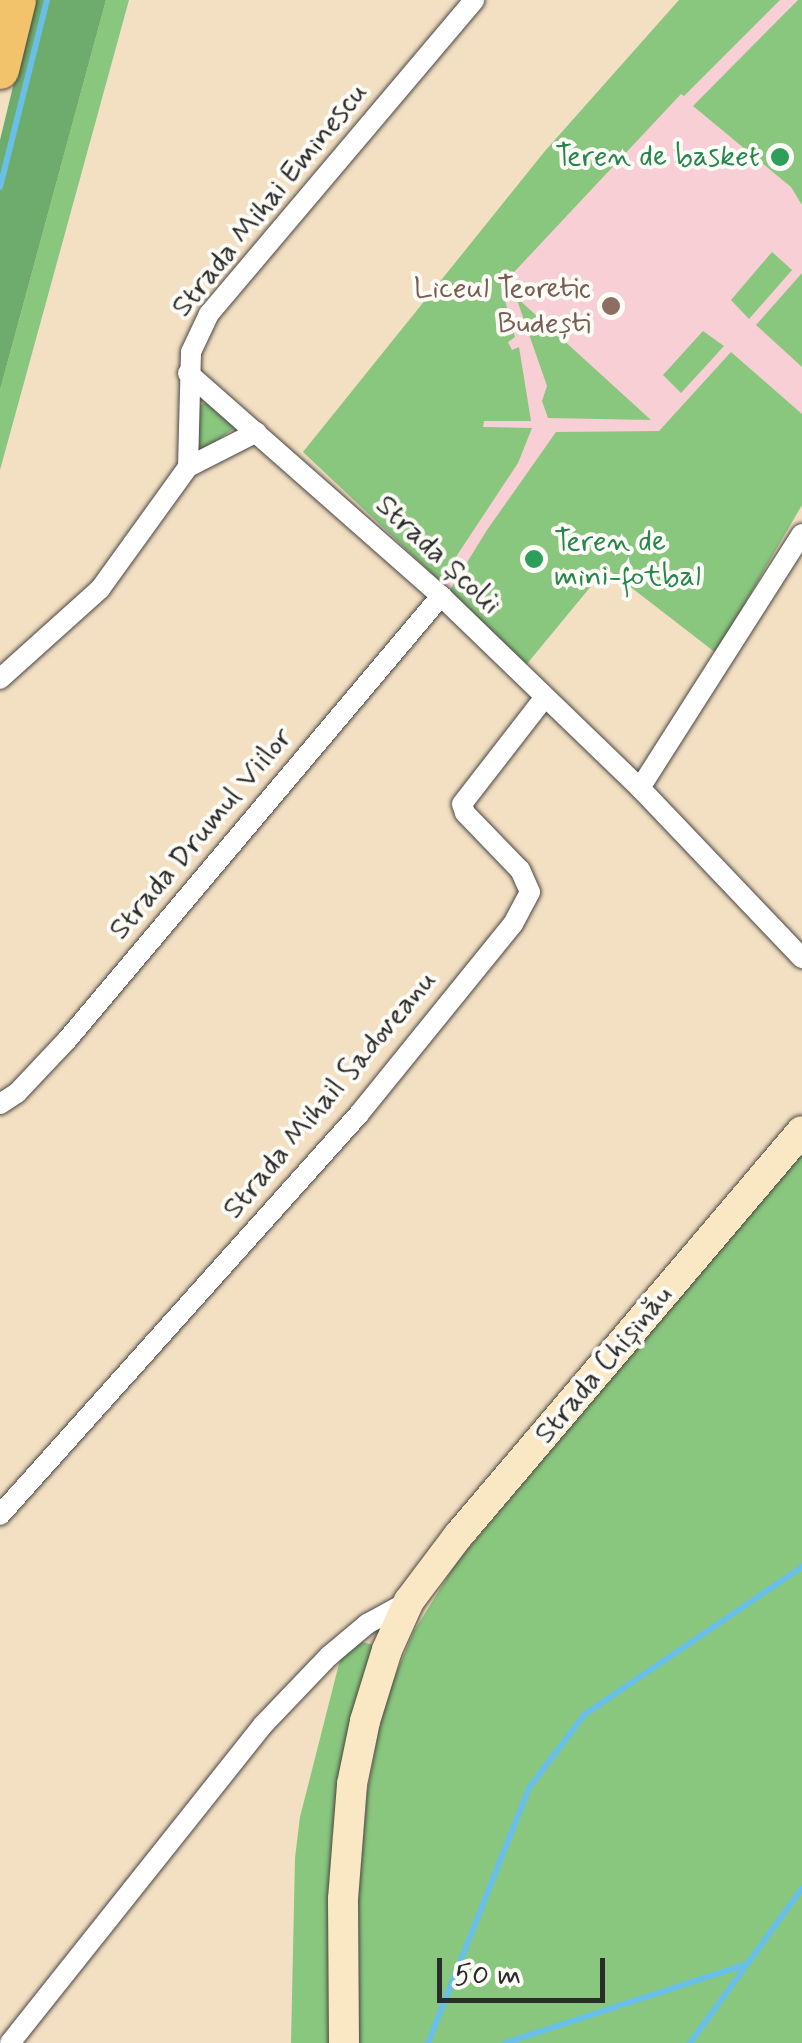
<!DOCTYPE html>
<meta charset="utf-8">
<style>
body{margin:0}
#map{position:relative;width:802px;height:2043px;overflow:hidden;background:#f3dfc2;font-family:Mynerve,sans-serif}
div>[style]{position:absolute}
.built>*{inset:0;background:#f7cfd4}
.green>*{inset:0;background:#89c77e}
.forest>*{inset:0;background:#6eac6d}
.stream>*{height:6px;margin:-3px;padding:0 3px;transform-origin:3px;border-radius:3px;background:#69bfe6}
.roads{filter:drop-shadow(0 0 2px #494642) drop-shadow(0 0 2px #494642)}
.street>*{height:20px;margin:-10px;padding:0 10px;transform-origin:10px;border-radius:10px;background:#fff}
.secondary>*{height:30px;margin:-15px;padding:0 15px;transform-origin:15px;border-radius:15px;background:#fae7c3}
.highway>*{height:38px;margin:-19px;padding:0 19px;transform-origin:19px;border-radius:19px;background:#f2c36a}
.dots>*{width:28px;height:28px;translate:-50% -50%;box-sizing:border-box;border:5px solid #fdfcf7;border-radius:50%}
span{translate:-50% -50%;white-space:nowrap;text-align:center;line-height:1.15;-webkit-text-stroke:8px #fdfcf7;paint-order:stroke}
.leisure-label{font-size:30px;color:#27864d}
.right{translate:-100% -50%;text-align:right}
.left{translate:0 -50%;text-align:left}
.street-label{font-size:30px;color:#2b2b2b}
.education-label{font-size:30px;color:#785e54}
.scale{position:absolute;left:437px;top:1958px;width:168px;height:45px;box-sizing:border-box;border:5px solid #2b2b2b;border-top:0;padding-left:12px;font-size:30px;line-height:35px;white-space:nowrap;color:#2b2b2b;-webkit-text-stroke:8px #fdfcf7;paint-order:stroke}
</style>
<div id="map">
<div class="built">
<i style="clip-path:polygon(679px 0,802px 0,802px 505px,716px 653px,606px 568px,526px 665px,303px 452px,545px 151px)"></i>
</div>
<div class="green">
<i style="clip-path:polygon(106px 0,129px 0,0 470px,0 390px)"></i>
<i style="clip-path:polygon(679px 0,780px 0,684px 96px,681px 94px,501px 286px,515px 337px,508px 342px,512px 350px,519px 347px,531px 421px,484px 421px,483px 427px,532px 428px,518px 463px,440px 581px,303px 452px,545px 151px)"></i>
<i style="clip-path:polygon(798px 0,802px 0,802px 205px,791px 187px,693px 106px)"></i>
<i style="clip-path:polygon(772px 252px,792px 270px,749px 319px,731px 300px)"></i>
<i style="clip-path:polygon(802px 273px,802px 367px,756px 325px)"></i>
<i style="clip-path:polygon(516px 297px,651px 420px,548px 418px,542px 401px,547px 386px)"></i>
<i style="clip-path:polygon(703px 331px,724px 346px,681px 393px,663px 375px)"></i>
<i style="clip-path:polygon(731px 352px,802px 414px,802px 505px,716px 653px,606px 568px,526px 665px,450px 590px,487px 530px,556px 432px,659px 431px)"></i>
<i style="clip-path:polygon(208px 402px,237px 426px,202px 451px,196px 451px,195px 407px)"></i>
<i style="clip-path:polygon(802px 1151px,802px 2043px,358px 2043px,357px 1914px,367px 1793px,384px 1702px,414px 1631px,457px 1562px)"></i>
<i style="clip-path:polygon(362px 1642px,374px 1645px,354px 1711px,332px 1836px,331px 2043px,291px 2043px,295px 1858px,300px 1817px,341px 1656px)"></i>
</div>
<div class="forest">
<i style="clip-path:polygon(34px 0,106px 0,0 390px,0 140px)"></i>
</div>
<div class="stream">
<i style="left:0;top:187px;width:193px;rotate:-75.9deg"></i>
<i style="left:428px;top:2043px;width:274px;rotate:-68.4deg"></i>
<i style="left:529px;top:1788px;width:91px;rotate:-53deg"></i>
<i style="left:584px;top:1715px;width:263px;rotate:-34.2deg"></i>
<i style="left:505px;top:2043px;width:255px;rotate:-18.1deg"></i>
<i style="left:690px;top:2043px;width:191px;rotate:-54.1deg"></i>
</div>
<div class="roads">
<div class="street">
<i style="left:188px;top:373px;width:337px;rotate:41.4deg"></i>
<i style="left:441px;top:596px;width:277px;rotate:44deg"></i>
<i style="left:640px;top:788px;width:235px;rotate:46.4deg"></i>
<i style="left:188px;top:467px;width:77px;rotate:-26.9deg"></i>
<i style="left:0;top:679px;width:135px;rotate:-42deg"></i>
<i style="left:100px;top:589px;width:150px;rotate:-54.2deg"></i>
<i style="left:188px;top:467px;width:115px;rotate:-88.5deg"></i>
<i style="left:191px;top:352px;width:42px;rotate:-64.7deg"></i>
<i style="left:209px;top:314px;width:411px;rotate:-49.8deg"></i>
<i style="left:640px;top:788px;width:301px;rotate:-57.5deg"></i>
<i style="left:0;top:1104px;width:20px;rotate:-33deg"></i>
<i style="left:17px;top:1093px;width:73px;rotate:-46.7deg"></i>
<i style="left:67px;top:1040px;width:581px;rotate:-49.89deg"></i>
<i style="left:0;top:1515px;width:538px;rotate:-48.16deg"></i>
<i style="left:359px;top:1114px;width:245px;rotate:-51deg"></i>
<i style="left:513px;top:924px;width:36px;rotate:-62deg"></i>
<i style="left:530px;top:892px;width:24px;rotate:-114deg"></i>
<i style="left:520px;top:870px;width:79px;rotate:-134deg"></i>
<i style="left:465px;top:813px;width:9px;rotate:-108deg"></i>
<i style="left:462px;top:804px;width:135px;rotate:-52.2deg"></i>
<i style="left:10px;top:2043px;width:405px;rotate:-51.5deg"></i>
<i style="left:262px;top:1726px;width:97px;rotate:-46.3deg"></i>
<i style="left:329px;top:1656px;width:50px;rotate:-40.1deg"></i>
<i style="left:367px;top:1624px;width:48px;rotate:-28.7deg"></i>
</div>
<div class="secondary">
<i style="left:344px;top:2043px;width:144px;rotate:-90.4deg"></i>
<i style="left:343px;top:1899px;width:115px;rotate:-85.5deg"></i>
<i style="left:352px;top:1784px;width:64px;rotate:-78.3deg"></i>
<i style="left:365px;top:1721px;width:74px;rotate:-72.8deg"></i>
<i style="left:387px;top:1650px;width:54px;rotate:-65.8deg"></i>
<i style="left:409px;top:1601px;width:81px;rotate:-53deg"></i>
<i style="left:458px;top:1536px;width:531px;rotate:-49.66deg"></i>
</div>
<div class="highway">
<i style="left:0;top:70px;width:72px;rotate:-76.3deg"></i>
</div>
</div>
<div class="dots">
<i style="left:780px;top:157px;background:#2e9e5b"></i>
<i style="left:611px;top:306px;background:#8d6e63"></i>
<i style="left:534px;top:559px;background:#2e9e5b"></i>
</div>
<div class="leisure-label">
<span class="right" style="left:760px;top:157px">Teren de basket</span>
<span class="left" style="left:554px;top:559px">Teren de<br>mini-fotbal</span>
</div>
<div class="street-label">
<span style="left:270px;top:200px;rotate:-51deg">Strada Mihai Eminescu</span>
<span style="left:438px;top:555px;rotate:43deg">Strada Școlii</span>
<span style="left:201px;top:834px;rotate:-50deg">Strada Drumul Viilor</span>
<span style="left:330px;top:1095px;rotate:-50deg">Strada Mihail Sadoveanu</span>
<span style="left:604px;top:1365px;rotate:-50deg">Strada Chișinău</span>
</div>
<div class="education-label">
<span class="right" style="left:591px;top:306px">Liceul Teoretic<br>Budești</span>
</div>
<div class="scale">50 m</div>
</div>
